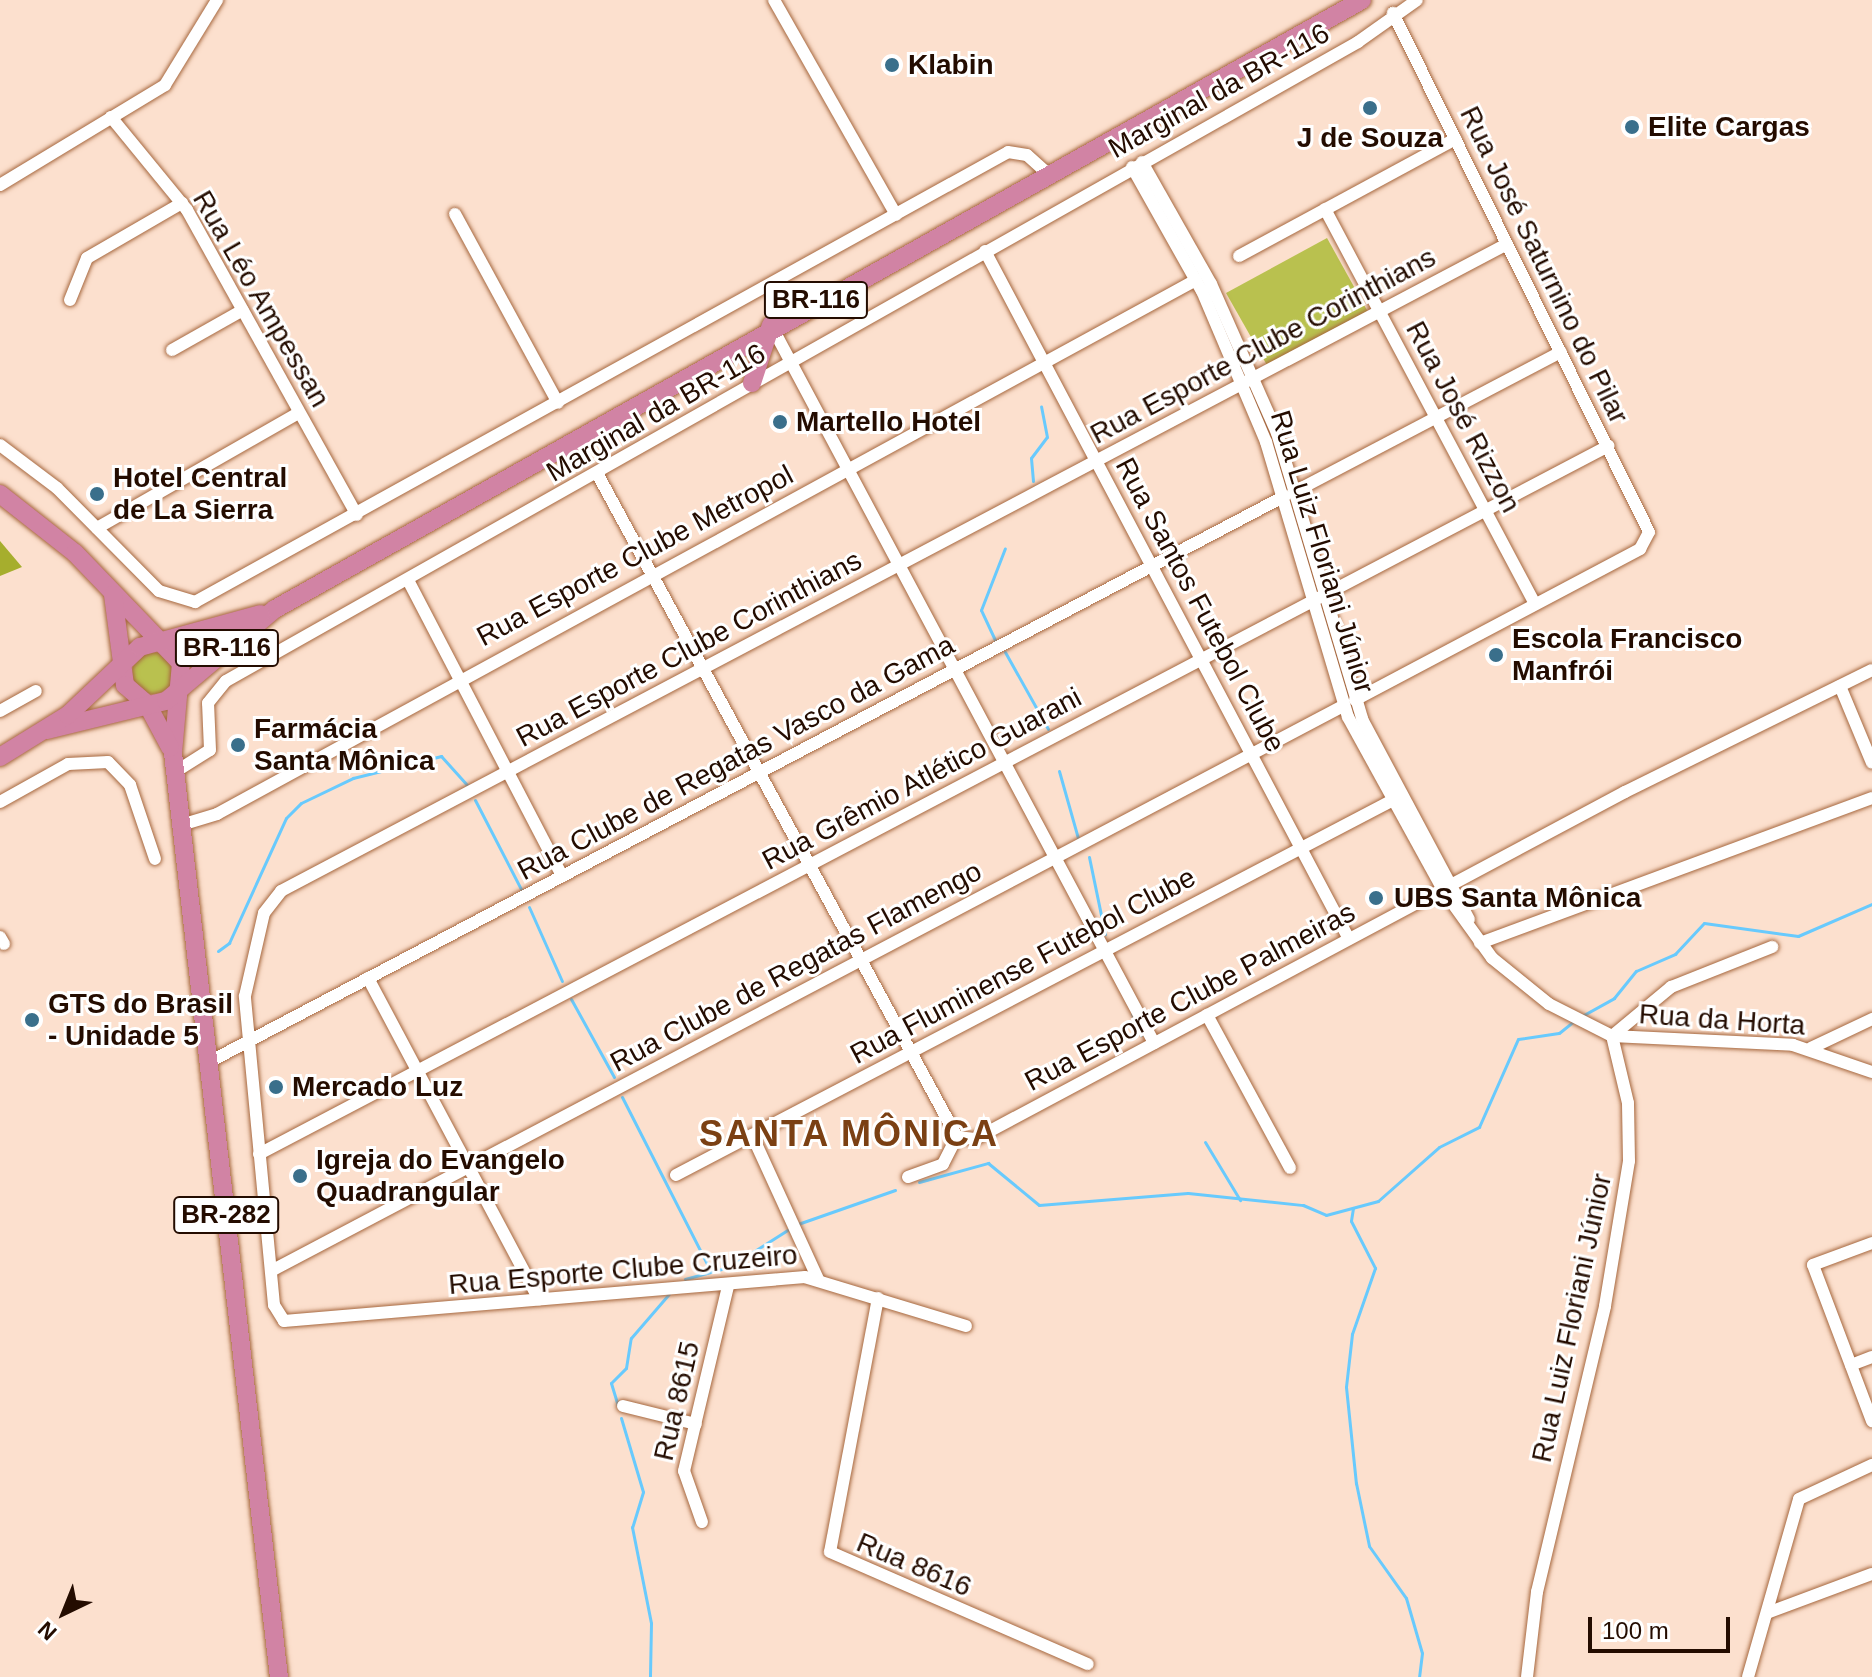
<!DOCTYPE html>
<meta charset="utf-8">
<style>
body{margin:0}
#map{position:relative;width:1872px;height:1677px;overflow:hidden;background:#fce0ce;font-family:Arial,sans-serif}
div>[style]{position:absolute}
.green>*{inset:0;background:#b9c14f}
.round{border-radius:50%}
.forest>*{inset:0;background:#a6ae2d}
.stream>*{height:3px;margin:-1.5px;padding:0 1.5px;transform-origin:1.5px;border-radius:1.5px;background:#68cafd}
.roads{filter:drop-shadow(0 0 2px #a6673e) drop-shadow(0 0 2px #a6673e)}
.minor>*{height:12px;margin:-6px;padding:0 6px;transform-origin:6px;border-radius:6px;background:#fff}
.highway>*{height:18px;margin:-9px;padding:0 9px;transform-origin:9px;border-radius:9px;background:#d183a4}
.dots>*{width:22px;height:22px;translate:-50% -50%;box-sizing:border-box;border:4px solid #fff;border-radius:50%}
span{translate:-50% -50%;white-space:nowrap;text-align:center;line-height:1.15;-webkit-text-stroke:6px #fff;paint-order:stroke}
.shield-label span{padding:2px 6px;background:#fff;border:2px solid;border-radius:6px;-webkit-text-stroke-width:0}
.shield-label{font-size:26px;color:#240c00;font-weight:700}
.poi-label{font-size:28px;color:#240c00;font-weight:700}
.left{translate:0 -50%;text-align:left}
.street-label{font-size:28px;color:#240c00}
.district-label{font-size:36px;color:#7b4013;font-weight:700;letter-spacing:2px}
.north{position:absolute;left:24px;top:1573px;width:80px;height:80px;-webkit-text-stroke:6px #fff;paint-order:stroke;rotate:223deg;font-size:22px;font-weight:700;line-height:32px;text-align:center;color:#240c00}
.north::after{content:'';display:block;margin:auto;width:28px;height:36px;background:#240c00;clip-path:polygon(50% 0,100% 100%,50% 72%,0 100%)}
.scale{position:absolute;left:1588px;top:1617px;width:142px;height:36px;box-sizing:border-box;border:4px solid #240c00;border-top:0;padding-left:10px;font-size:24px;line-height:28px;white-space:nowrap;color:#240c00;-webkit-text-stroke:6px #fff;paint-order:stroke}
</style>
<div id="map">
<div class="green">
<i style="clip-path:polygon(1327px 238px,1368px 312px,1268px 367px,1226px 293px)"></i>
<i class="round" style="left:132px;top:652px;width:42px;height:42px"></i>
</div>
<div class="forest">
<i style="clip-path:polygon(0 541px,22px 567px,0 576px)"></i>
</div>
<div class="stream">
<i style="left:1033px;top:481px;width:23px;rotate:-95deg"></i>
<i style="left:1031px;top:458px;width:26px;rotate:-53deg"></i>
<i style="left:1047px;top:437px;width:31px;rotate:-101deg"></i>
<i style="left:995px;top:640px;width:33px;rotate:-115deg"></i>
<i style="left:981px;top:610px;width:66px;rotate:-68.8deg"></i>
<i style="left:1005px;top:652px;width:88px;rotate:60.8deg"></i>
<i style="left:1059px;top:771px;width:70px;rotate:74.2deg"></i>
<i style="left:475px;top:800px;width:102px;rotate:62.7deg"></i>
<i style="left:1089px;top:857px;width:79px;rotate:78.3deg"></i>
<i style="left:529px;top:907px;width:81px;rotate:66deg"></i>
<i style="left:218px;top:951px;width:14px;rotate:-36deg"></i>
<i style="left:229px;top:943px;width:137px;rotate:-65.5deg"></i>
<i style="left:286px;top:818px;width:21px;rotate:-45deg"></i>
<i style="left:301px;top:803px;width:58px;rotate:-25.7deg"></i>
<i style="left:353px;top:778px;width:91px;rotate:-14deg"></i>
<i style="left:441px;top:756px;width:39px;rotate:48deg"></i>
<i style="left:571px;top:999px;width:89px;rotate:61.1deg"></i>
<i style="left:1132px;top:1014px;width:23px;rotate:67deg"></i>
<i style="left:1580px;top:1017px;width:39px;rotate:-29deg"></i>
<i style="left:1614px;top:998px;width:35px;rotate:-51deg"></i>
<i style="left:1636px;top:971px;width:43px;rotate:-23.6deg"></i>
<i style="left:1675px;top:954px;width:42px;rotate:-46.9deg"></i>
<i style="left:1704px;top:923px;width:95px;rotate:7.9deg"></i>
<i style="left:1798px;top:936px;width:81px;rotate:-23.4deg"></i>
<i style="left:622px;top:1097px;width:196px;rotate:63deg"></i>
<i style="left:1205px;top:1142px;width:68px;rotate:58.9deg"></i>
<i style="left:919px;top:1182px;width:72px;rotate:-15.4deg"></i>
<i style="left:988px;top:1163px;width:66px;rotate:39.5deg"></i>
<i style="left:1039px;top:1205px;width:149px;rotate:-4.6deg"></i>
<i style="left:1188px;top:1193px;width:116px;rotate:6deg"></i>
<i style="left:1303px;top:1205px;width:25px;rotate:23deg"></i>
<i style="left:1326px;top:1215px;width:54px;rotate:-15.1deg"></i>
<i style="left:1378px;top:1201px;width:81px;rotate:-41.5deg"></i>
<i style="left:1439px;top:1147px;width:45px;rotate:-26.6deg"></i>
<i style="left:1479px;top:1127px;width:96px;rotate:-66.1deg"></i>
<i style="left:1518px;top:1039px;width:41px;rotate:-8.3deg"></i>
<i style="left:1559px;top:1033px;width:19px;rotate:-39deg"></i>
<i style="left:1353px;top:1208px;width:13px;rotate:99deg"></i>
<i style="left:1351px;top:1221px;width:53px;rotate:62.9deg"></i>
<i style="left:1375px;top:1268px;width:70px;rotate:109.2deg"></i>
<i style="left:1352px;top:1334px;width:53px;rotate:96.5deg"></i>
<i style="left:1346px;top:1387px;width:97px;rotate:84.1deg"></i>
<i style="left:1356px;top:1483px;width:64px;rotate:78.3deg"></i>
<i style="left:1369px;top:1546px;width:64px;rotate:54.6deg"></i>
<i style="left:1406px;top:1598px;width:57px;rotate:73.8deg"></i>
<i style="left:1422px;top:1653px;width:24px;rotate:97deg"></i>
<i style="left:795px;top:1225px;width:106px;rotate:-19.3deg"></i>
<i style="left:685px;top:1279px;width:46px;rotate:-15.3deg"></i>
<i style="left:729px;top:1267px;width:71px;rotate:-32.3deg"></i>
<i style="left:618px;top:1406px;width:24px;rotate:-107deg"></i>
<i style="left:611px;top:1383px;width:21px;rotate:-45deg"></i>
<i style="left:626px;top:1368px;width:30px;rotate:-81deg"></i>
<i style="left:631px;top:1338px;width:58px;rotate:-49.2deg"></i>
<i style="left:621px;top:1418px;width:77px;rotate:73.4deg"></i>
<i style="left:643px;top:1492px;width:37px;rotate:107deg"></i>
<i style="left:632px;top:1527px;width:98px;rotate:78.8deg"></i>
<i style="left:651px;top:1623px;width:54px;rotate:91.1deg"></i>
</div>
<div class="roads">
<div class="minor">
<i style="left:774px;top:0;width:247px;rotate:60.4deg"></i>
<i style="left:111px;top:117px;width:120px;rotate:50.7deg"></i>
<i style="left:187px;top:210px;width:349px;rotate:60.9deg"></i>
<i style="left:1142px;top:162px;width:140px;rotate:60.5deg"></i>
<i style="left:1211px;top:284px;width:163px;rotate:66.1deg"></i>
<i style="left:1277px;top:433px;width:298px;rotate:73.4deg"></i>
<i style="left:1362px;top:719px;width:227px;rotate:61.9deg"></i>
<i style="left:1132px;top:167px;width:142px;rotate:60.6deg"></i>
<i style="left:1202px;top:291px;width:164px;rotate:67deg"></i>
<i style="left:1266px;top:442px;width:287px;rotate:73.4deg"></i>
<i style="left:1348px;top:717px;width:197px;rotate:61.2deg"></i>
<i style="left:1443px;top:890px;width:84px;rotate:54.2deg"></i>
<i style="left:1492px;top:958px;width:73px;rotate:38.9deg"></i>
<i style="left:1549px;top:1004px;width:71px;rotate:26.9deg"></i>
<i style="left:1612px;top:1036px;width:181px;rotate:2.8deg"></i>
<i style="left:1793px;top:1045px;width:83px;rotate:18.9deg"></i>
<i style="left:0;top:185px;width:193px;rotate:-31.2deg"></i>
<i style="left:165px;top:85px;width:100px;rotate:-58.5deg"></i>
<i style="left:1325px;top:209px;width:447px;rotate:62deg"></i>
<i style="left:455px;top:214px;width:215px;rotate:61.4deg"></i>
<i style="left:985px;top:251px;width:778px;rotate:62.12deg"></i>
<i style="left:1239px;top:256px;width:246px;rotate:-28.4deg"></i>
<i style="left:70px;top:300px;width:45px;rotate:-68deg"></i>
<i style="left:87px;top:258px;width:110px;rotate:-30.1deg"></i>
<i style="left:771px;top:325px;width:814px;rotate:61.92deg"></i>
<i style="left:172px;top:350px;width:81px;rotate:-29.4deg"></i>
<i style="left:0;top:445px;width:71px;rotate:37deg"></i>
<i style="left:57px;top:488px;width:145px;rotate:45.3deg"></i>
<i style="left:159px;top:591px;width:38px;rotate:17deg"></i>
<i style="left:195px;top:602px;width:929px;rotate:-28.96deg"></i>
<i style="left:1008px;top:152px;width:19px;rotate:9deg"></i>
<i style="left:1027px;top:155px;width:25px;rotate:42deg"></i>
<i style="left:598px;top:475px;width:753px;rotate:61.53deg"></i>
<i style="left:1296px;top:491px;width:299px;rotate:-27.7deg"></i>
<i style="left:97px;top:528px;width:232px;rotate:-29.7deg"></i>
<i style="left:408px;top:580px;width:334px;rotate:62.5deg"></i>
<i style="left:1840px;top:686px;width:83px;rotate:67.4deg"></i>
<i style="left:1355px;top:700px;width:323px;rotate:-27.9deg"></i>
<i style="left:1640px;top:549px;width:19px;rotate:-62deg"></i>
<i style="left:1649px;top:532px;width:579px;rotate:-116.26deg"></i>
<i style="left:0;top:711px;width:41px;rotate:-29.1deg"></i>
<i style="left:175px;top:772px;width:41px;rotate:-32.2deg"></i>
<i style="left:210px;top:750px;width:47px;rotate:-92.4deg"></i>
<i style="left:208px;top:703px;width:28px;rotate:-51deg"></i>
<i style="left:226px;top:681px;width:1300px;rotate:-29.44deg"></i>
<i style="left:1358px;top:42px;width:72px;rotate:-35.4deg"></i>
<i style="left:0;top:802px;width:78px;rotate:-29.2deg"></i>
<i style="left:68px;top:764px;width:40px;rotate:-2.9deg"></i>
<i style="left:108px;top:762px;width:32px;rotate:46deg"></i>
<i style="left:130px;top:785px;width:78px;rotate:71.3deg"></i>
<i style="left:181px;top:825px;width:38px;rotate:-17deg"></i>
<i style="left:217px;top:814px;width:1115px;rotate:-28.61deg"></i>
<i style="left:0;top:937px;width:8px;rotate:60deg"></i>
<i style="left:1480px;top:943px;width:418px;rotate:-20.3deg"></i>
<i style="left:368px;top:978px;width:364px;rotate:62deg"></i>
<i style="left:1207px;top:1015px;width:174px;rotate:61.5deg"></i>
<i style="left:1612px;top:1036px;width:77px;rotate:-39.7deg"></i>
<i style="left:1671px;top:987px;width:109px;rotate:-21.6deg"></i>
<i style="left:1811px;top:1048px;width:68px;rotate:-25.4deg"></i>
<i style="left:209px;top:1062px;width:1216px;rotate:-27.75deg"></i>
<i style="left:752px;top:1135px;width:158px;rotate:65.4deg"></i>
<i style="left:957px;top:1137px;width:18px;rotate:6deg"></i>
<i style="left:975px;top:1139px;width:737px;rotate:-28.1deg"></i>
<i style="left:1625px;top:792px;width:275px;rotate:-26.3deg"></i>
<i style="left:259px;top:1154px;width:1524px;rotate:-27.69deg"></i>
<i style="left:676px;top:1175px;width:809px;rotate:-27.61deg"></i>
<i style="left:908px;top:1177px;width:37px;rotate:-20deg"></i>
<i style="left:943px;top:1164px;width:30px;rotate:-63deg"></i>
<i style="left:1872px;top:1243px;width:63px;rotate:159.6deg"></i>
<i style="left:1813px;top:1265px;width:167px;rotate:69.3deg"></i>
<i style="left:271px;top:1271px;width:1212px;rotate:-27.79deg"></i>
<i style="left:878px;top:1298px;width:258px;rotate:100.7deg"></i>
<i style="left:830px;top:1552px;width:281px;rotate:23.5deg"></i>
<i style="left:966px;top:1326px;width:168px;rotate:-163.1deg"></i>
<i style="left:805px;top:1277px;width:523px;rotate:175.17deg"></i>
<i style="left:284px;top:1321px;width:19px;rotate:-122deg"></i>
<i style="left:274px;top:1305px;width:310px;rotate:-95.4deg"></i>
<i style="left:245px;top:996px;width:85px;rotate:-77.1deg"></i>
<i style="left:264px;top:913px;width:28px;rotate:-52deg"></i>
<i style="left:281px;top:891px;width:1386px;rotate:-27.82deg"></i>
<i style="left:1851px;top:1365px;width:22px;rotate:-21deg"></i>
<i style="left:623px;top:1406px;width:75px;rotate:13.9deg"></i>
<i style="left:702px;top:1522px;width:54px;rotate:-109.4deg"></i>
<i style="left:684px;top:1471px;width:189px;rotate:-76.6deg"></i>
<i style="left:1767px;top:1613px;width:112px;rotate:-20.4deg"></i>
<i style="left:1527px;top:1677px;width:86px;rotate:-83.3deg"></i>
<i style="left:1537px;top:1592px;width:294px;rotate:-76.6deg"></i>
<i style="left:1605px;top:1306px;width:147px;rotate:-80.6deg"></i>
<i style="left:1629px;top:1161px;width:58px;rotate:-91deg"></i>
<i style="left:1628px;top:1103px;width:69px;rotate:-103.4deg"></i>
<i style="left:1748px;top:1677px;width:185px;rotate:-74deg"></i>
<i style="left:1799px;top:1499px;width:81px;rotate:-25deg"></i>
</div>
<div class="highway">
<i style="left:752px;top:383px;width:61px;rotate:-71.9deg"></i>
<i style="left:0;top:494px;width:95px;rotate:38.2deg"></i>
<i style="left:75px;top:553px;width:153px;rotate:46.1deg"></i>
<i style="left:181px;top:663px;width:90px;rotate:95.1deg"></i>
<i style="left:173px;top:753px;width:930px;rotate:83.46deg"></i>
<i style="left:113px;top:595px;width:91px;rotate:82.4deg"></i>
<i style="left:125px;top:685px;width:29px;rotate:41deg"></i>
<i style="left:147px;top:704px;width:49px;rotate:61.9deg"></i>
<i style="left:47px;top:730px;width:122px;rotate:-13.7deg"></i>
<i style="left:166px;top:701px;width:143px;rotate:-40.2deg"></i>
<i style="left:275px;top:609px;width:1246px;rotate:-29.26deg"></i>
<i style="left:0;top:757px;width:80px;rotate:-31.7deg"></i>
<i style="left:68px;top:715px;width:99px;rotate:-43.4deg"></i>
<i style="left:140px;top:647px;width:125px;rotate:-15.3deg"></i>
</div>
</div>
<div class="dots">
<i style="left:892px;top:65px;background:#3a6f8b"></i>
<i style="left:1370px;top:108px;background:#3a6f8b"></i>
<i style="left:1632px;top:127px;background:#3a6f8b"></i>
<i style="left:780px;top:422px;background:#3a6f8b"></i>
<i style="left:97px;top:494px;background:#3a6f8b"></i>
<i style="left:1496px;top:655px;background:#3a6f8b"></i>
<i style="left:238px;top:745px;background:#3a6f8b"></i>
<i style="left:1376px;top:898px;background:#3a6f8b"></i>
<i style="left:32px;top:1020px;background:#3a6f8b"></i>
<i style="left:276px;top:1087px;background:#3a6f8b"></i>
<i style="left:300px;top:1176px;background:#3a6f8b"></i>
</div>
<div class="shield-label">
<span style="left:816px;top:300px">BR-116</span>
<span style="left:227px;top:648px">BR-116</span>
<span style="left:226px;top:1215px">BR-282</span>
</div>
<div class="poi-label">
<span class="left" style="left:908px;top:65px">Klabin</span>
<span class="left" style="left:1648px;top:127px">Elite Cargas</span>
<span style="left:1370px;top:138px">J de Souza</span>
<span class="left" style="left:796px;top:422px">Martello Hotel</span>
<span class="left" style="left:113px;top:494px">Hotel Central<br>de La Sierra</span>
<span class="left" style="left:1512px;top:655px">Escola Francisco<br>Manfrói</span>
<span class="left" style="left:254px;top:745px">Farmácia<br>Santa Mônica</span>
<span class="left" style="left:1394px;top:898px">UBS Santa Mônica</span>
<span class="left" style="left:48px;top:1020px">GTS do Brasil<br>- Unidade 5</span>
<span class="left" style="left:292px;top:1087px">Mercado Luz</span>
<span class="left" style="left:316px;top:1176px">Igreja do Evangelo<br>Quadrangular</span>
</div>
<div class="street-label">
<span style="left:1219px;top:91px;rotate:-29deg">Marginal da BR-116</span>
<span style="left:1544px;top:265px;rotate:64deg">Rua José Saturnino do Pilar</span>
<span style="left:261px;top:299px;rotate:60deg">Rua Léo Ampessan</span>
<span style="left:1263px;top:346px;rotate:-28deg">Rua Esporte Clube Corinthians</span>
<span style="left:656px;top:413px;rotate:-30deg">Marginal da BR-116</span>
<span style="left:1463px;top:417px;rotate:62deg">Rua José Rizzon</span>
<span style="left:1322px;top:552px;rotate:73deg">Rua Luiz Floriani Júnior</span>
<span style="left:635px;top:556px;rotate:-28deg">Rua Esporte Clube Metropol</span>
<span style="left:1200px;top:605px;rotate:62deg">Rua Santos Futebol Clube</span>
<span style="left:689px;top:649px;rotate:-28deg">Rua Esporte Clube Corinthians</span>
<span style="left:736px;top:758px;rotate:-28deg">Rua Clube de Regatas Vasco da Gama</span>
<span style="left:922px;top:779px;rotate:-28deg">Rua Grêmio Atlético Guarani</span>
<span style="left:1023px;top:966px;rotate:-28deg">Rua Fluminense Futebol Clube</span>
<span style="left:796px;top:967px;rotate:-28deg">Rua Clube de Regatas Flamengo</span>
<span style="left:1190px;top:997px;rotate:-28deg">Rua Esporte Clube Palmeiras</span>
<span style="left:1722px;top:1020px;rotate:4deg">Rua da Horta</span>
<span style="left:623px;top:1270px;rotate:-5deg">Rua Esporte Clube Cruzeiro</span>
<span style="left:1572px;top:1318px;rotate:-78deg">Rua Luiz Floriani Júnior</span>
<span style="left:677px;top:1401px;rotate:-77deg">Rua 8615</span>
<span style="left:914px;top:1565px;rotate:23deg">Rua 8616</span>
</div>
<div class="district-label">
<span style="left:849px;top:1134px">SANTA MÔNICA</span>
</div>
<div class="north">N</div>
<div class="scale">100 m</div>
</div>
